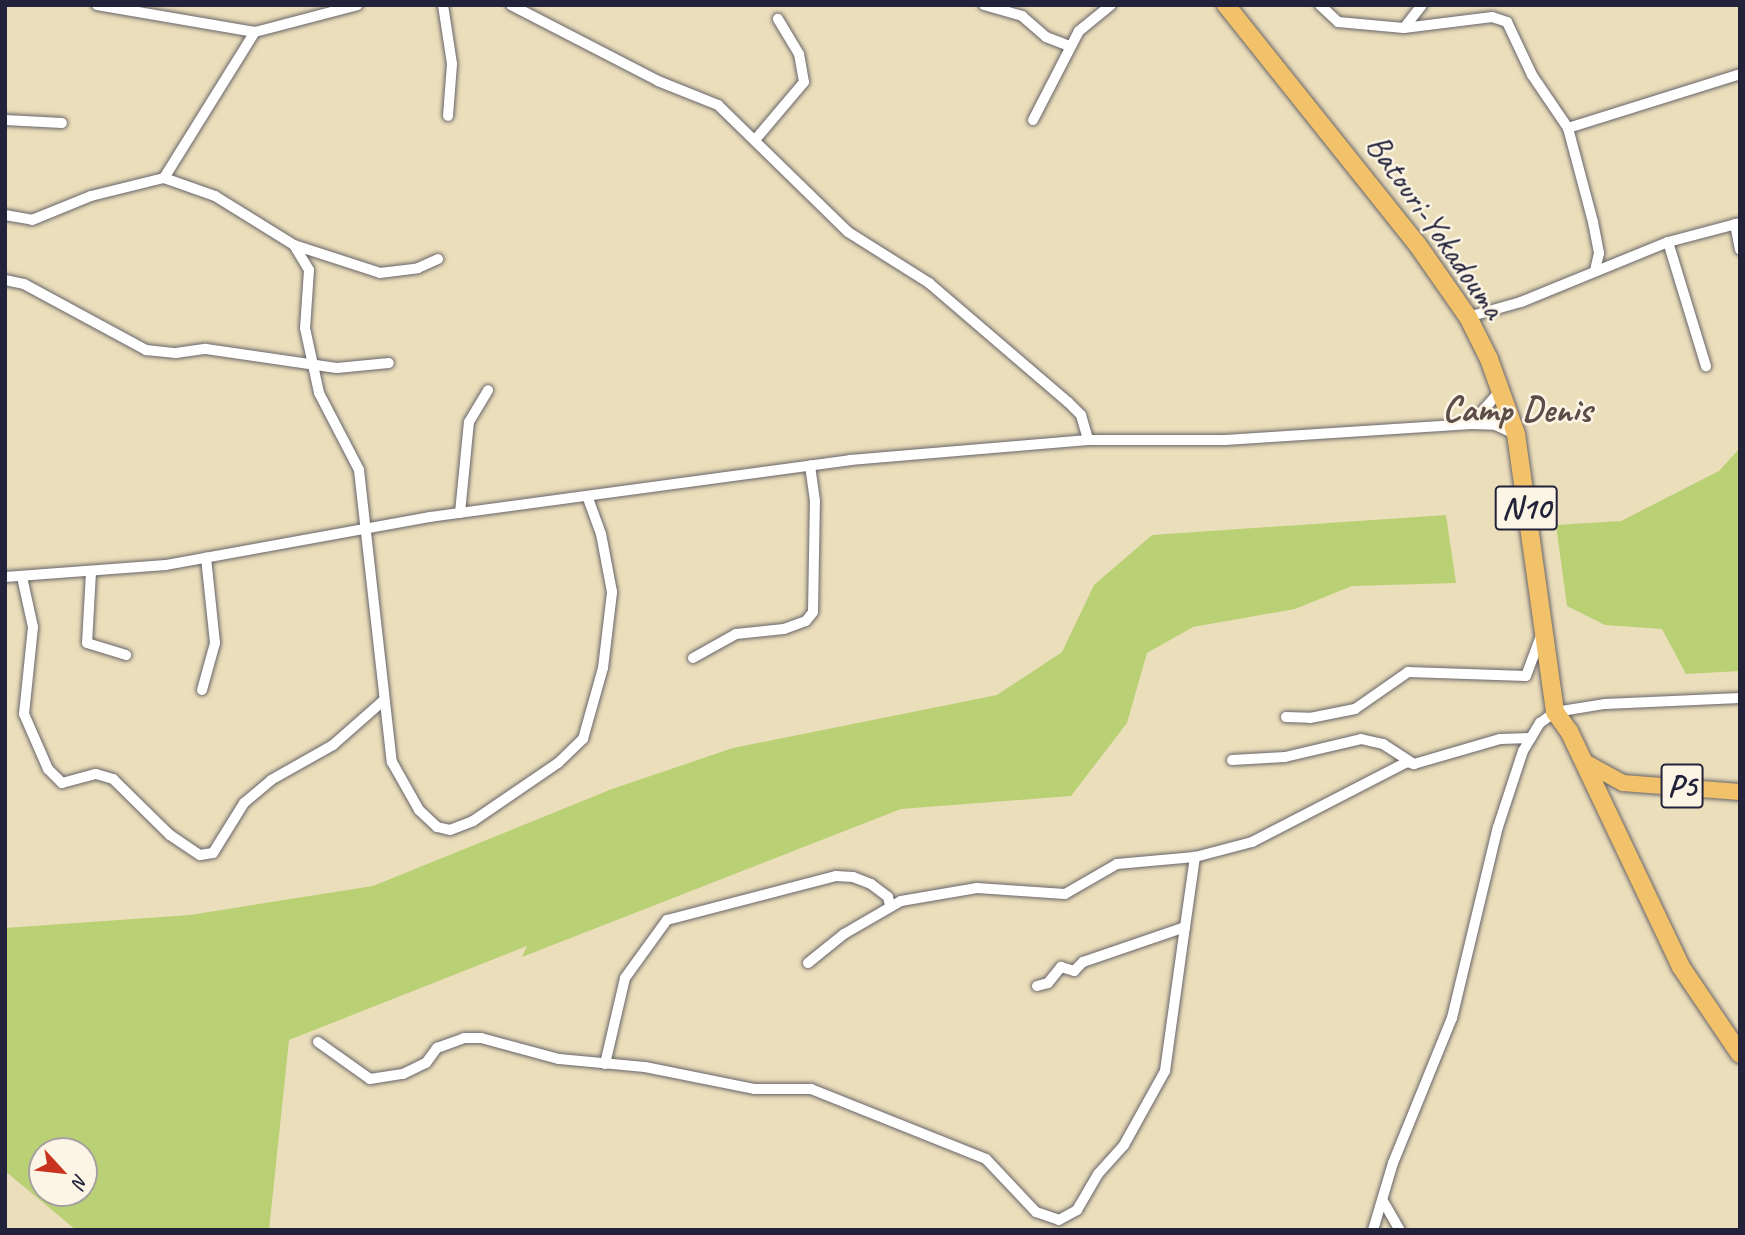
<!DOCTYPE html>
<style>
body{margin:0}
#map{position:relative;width:1745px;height:1235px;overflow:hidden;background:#ebdebb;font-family:Caveat,sans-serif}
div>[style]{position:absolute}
.green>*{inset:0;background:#bad075}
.roads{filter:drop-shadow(0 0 2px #686468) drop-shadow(0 0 2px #686468)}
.street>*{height:10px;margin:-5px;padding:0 5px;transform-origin:5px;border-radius:5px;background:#fff}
.primary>*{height:16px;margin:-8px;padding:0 8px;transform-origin:8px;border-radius:8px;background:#f2c26a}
.highway>*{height:18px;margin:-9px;padding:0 9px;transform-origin:9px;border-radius:9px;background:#f2c26a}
span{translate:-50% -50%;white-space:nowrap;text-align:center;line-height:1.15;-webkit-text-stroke:5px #fcf5e5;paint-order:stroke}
.shield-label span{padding:2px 5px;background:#fcf5e5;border:2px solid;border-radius:5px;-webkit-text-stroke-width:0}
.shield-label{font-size:32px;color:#22223b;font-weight:700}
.street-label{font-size:33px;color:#22223b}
.quarter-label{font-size:37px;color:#5c4d48;font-weight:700}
.frame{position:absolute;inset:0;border:7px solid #22223b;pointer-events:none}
.north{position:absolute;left:28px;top:1137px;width:70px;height:70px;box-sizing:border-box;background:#fcf5e5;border:2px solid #a5a1a1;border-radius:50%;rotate:117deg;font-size:19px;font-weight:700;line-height:28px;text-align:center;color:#22223b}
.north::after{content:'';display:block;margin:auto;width:24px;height:32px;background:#c8321e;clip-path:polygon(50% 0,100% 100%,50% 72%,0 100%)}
</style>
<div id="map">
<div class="green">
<i style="clip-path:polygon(1740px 448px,1740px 671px,1686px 674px,1662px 629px,1605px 625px,1567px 606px,1556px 525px,1621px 521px,1719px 471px)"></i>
<i style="clip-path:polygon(evenodd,1446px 515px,1456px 583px,1352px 586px,1295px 609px,1193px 627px,1147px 653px,1127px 723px,1071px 796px,901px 809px,522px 957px,527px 946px,289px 1040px,269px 1230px,76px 1230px,5px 1171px,5px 928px,190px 915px,373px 886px,612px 789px,733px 748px,997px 695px,1062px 652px,1094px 585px,1152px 535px,1446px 515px,42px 1151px,84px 1151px,84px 1193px,42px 1193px,42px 1151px)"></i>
</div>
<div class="roads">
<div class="street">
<i style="left:97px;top:5px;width:160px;rotate:9.7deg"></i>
<i style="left:255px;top:32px;width:106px;rotate:-14.7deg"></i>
<i style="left:443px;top:5px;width:60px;rotate:81.3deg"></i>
<i style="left:452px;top:64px;width:52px;rotate:94.4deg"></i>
<i style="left:511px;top:5px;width:165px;rotate:27.3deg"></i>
<i style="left:658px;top:81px;width:65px;rotate:21.8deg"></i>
<i style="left:718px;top:105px;width:182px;rotate:44.3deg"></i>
<i style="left:848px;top:232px;width:96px;rotate:32.2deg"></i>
<i style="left:929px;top:283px;width:183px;rotate:40.6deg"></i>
<i style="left:1068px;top:402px;width:18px;rotate:45deg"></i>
<i style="left:1081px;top:415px;width:26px;rotate:74deg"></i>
<i style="left:984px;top:5px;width:40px;rotate:16deg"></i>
<i style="left:1022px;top:16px;width:32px;rotate:41deg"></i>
<i style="left:1046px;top:37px;width:25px;rotate:21deg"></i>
<i style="left:1320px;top:5px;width:25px;rotate:43deg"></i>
<i style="left:1338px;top:22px;width:66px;rotate:5.2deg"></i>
<i style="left:1404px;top:28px;width:89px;rotate:-7.1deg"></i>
<i style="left:1492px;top:17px;width:16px;rotate:18deg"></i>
<i style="left:1507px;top:22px;width:59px;rotate:64.7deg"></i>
<i style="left:1532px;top:75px;width:64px;rotate:55.8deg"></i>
<i style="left:1568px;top:128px;width:97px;rotate:75.1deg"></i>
<i style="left:1593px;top:222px;width:32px;rotate:79deg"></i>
<i style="left:1599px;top:253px;width:18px;rotate:103deg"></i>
<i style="left:1404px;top:28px;width:29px;rotate:-52deg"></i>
<i style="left:5px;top:120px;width:57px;rotate:3deg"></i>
<i style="left:1033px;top:120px;width:100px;rotate:-62.7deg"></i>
<i style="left:1079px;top:31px;width:41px;rotate:-39.1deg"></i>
<i style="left:1568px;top:128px;width:180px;rotate:-17.4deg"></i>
<i style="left:755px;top:140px;width:76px;rotate:-49.8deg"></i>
<i style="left:804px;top:82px;width:28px;rotate:-100deg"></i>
<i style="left:799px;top:54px;width:41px;rotate:-121deg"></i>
<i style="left:164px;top:178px;width:172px;rotate:-58.1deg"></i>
<i style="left:5px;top:215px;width:27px;rotate:10deg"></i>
<i style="left:32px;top:220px;width:64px;rotate:-22.1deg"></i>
<i style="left:91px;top:196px;width:75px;rotate:-13.9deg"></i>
<i style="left:164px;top:178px;width:54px;rotate:19.4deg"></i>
<i style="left:215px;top:196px;width:93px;rotate:31.8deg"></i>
<i style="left:294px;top:245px;width:90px;rotate:18deg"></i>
<i style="left:380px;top:273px;width:38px;rotate:-7deg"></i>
<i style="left:418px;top:268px;width:22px;rotate:-24deg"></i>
<i style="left:1735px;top:224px;width:26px;rotate:79deg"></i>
<i style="left:1668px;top:242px;width:130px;rotate:73deg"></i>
<i style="left:294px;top:245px;width:29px;rotate:59deg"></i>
<i style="left:309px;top:270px;width:58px;rotate:93.9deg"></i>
<i style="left:305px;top:328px;width:66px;rotate:77.8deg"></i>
<i style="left:319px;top:393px;width:87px;rotate:62.5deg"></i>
<i style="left:359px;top:470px;width:294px;rotate:83.6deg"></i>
<i style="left:392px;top:762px;width:55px;rotate:60.6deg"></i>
<i style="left:419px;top:810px;width:25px;rotate:43deg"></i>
<i style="left:437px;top:827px;width:13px;rotate:13deg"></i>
<i style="left:450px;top:830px;width:25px;rotate:-21deg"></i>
<i style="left:473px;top:821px;width:103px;rotate:-34.3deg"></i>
<i style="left:558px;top:763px;width:35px;rotate:-44deg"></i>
<i style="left:583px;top:739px;width:74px;rotate:-74.3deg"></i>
<i style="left:603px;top:668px;width:77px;rotate:-83.2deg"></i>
<i style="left:612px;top:592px;width:59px;rotate:-100.7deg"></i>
<i style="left:601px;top:534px;width:38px;rotate:-110deg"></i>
<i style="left:5px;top:280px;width:19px;rotate:12deg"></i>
<i style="left:24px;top:284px;width:139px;rotate:28.4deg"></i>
<i style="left:146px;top:350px;width:30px;rotate:6deg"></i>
<i style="left:176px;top:353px;width:30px;rotate:-8deg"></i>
<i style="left:206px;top:349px;width:132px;rotate:8.3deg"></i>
<i style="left:337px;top:368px;width:52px;rotate:-5.5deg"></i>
<i style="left:1468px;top:317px;width:55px;rotate:-15.8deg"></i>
<i style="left:1521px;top:302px;width:159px;rotate:-22.2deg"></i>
<i style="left:1668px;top:242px;width:74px;rotate:-14.8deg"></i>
<i style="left:1471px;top:424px;width:44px;rotate:-48.7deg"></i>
<i style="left:460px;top:513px;width:91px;rotate:-84.4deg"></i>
<i style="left:469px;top:422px;width:37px;rotate:-59deg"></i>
<i style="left:91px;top:572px;width:71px;rotate:93.2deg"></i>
<i style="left:87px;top:643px;width:41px;rotate:17.1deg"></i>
<i style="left:5px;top:577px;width:161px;rotate:-4.3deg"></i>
<i style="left:166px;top:565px;width:268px;rotate:-10.3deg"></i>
<i style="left:430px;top:517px;width:424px;rotate:-7.7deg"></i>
<i style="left:850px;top:460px;width:239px;rotate:-4.8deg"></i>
<i style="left:1088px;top:440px;width:137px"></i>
<i style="left:1225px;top:440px;width:247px;rotate:-3.7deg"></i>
<i style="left:1471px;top:424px;width:24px;rotate:2deg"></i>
<i style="left:1495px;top:425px;width:22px;rotate:24deg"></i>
<i style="left:22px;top:577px;width:51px;rotate:77.6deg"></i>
<i style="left:33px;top:627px;width:87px;rotate:95.9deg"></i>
<i style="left:24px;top:714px;width:60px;rotate:66.4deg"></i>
<i style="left:48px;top:769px;width:20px;rotate:45deg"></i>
<i style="left:62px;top:783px;width:35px;rotate:-15deg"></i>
<i style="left:96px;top:774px;width:18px;rotate:16deg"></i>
<i style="left:113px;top:779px;width:80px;rotate:44.5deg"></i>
<i style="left:170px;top:835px;width:36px;rotate:34deg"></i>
<i style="left:200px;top:855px;width:13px;rotate:-9deg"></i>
<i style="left:213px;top:853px;width:59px;rotate:-58.2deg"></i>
<i style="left:244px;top:803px;width:35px;rotate:-40deg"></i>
<i style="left:271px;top:780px;width:71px;rotate:-29.4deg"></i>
<i style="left:333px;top:745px;width:68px;rotate:-41.4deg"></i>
<i style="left:693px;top:658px;width:49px;rotate:-29.2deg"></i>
<i style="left:736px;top:634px;width:48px;rotate:-5.9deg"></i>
<i style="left:784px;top:629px;width:23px;rotate:-20deg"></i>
<i style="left:806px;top:621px;width:11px;rotate:-52deg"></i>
<i style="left:813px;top:612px;width:111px;rotate:-89deg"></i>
<i style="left:815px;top:501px;width:36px;rotate:-98deg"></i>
<i style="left:202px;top:690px;width:49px;rotate:-74.5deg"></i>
<i style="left:215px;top:643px;width:86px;rotate:-96deg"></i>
<i style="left:1286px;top:717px;width:24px;rotate:2deg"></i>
<i style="left:1310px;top:718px;width:46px;rotate:-11.3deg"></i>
<i style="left:1355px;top:709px;width:65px;rotate:-34.9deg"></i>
<i style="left:1408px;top:672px;width:118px;rotate:1.9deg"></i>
<i style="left:1526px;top:676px;width:46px;rotate:-69.6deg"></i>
<i style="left:1232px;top:760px;width:53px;rotate:-3.2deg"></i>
<i style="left:1285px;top:757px;width:78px;rotate:-13.3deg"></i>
<i style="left:1361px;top:739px;width:23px;rotate:13deg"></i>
<i style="left:1383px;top:744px;width:37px;rotate:33deg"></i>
<i style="left:1414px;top:764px;width:90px;rotate:-16.2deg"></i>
<i style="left:1500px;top:739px;width:31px;rotate:-2deg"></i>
<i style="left:808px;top:963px;width:46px;rotate:-38.9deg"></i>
<i style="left:844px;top:934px;width:66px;rotate:-30.1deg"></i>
<i style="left:901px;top:901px;width:77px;rotate:-9.7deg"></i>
<i style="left:977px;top:888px;width:88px;rotate:3.9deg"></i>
<i style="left:1065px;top:894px;width:60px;rotate:-30deg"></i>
<i style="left:1117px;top:864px;width:78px;rotate:-5.1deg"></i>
<i style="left:1195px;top:857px;width:59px;rotate:-14.7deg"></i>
<i style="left:1252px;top:842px;width:174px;rotate:-27.3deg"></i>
<i style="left:1407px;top:762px;width:7px;rotate:16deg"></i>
<i style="left:1037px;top:986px;width:11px;rotate:-15deg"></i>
<i style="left:1048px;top:983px;width:21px;rotate:-51deg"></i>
<i style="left:1061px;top:967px;width:14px;rotate:17deg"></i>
<i style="left:1074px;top:971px;width:13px;rotate:-45deg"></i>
<i style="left:1083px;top:962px;width:108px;rotate:-18.9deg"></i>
<i style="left:1185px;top:927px;width:71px;rotate:-81.9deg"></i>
<i style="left:318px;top:1042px;width:64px;rotate:35.4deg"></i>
<i style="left:370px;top:1079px;width:33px;rotate:-9deg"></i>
<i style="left:403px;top:1074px;width:25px;rotate:-26deg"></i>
<i style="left:426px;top:1063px;width:19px;rotate:-54deg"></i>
<i style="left:437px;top:1048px;width:29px;rotate:-20deg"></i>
<i style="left:464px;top:1038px;width:17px"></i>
<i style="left:481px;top:1038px;width:81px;rotate:15.1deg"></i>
<i style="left:559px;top:1059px;width:86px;rotate:5.3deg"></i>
<i style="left:645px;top:1067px;width:111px;rotate:11.4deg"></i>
<i style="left:754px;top:1089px;width:57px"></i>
<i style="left:811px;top:1089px;width:188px;rotate:21.8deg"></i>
<i style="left:986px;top:1159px;width:73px;rotate:46.7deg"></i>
<i style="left:1036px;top:1212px;width:24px;rotate:19deg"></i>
<i style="left:1059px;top:1220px;width:21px;rotate:-29deg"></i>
<i style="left:1077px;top:1210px;width:42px;rotate:-59.7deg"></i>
<i style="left:1098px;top:1174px;width:39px;rotate:-48deg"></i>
<i style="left:1124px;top:1145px;width:85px;rotate:-61deg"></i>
<i style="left:1165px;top:1071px;width:145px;rotate:-82.1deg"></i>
<i style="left:605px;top:1064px;width:88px;rotate:-76.9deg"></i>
<i style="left:625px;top:978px;width:72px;rotate:-54.1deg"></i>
<i style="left:667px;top:920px;width:175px;rotate:-14.6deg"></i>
<i style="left:836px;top:876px;width:17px;rotate:3deg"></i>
<i style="left:853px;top:877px;width:19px;rotate:21deg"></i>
<i style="left:871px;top:884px;width:21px;rotate:37deg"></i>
<i style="left:888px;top:897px;width:8px;rotate:76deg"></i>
<i style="left:1383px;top:1201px;width:34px;rotate:60deg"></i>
<i style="left:1373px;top:1230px;width:70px;rotate:-73.4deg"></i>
<i style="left:1393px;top:1163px;width:157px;rotate:-67.9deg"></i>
<i style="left:1452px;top:1018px;width:196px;rotate:-76.5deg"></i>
<i style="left:1498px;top:827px;width:80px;rotate:-71.8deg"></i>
<i style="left:1523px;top:751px;width:33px;rotate:-59deg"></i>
<i style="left:1540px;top:723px;width:19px;rotate:-36deg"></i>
<i style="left:1555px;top:712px;width:51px;rotate:-9.1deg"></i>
<i style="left:1605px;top:704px;width:135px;rotate:-2.5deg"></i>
</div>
<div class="primary">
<i style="left:1583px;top:761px;width:46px;rotate:28.8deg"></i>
<i style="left:1623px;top:783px;width:117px;rotate:4.4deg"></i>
</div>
<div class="highway">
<i style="left:1226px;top:5px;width:306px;rotate:51.4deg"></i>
<i style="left:1417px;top:244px;width:89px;rotate:55.1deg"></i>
<i style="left:1468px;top:317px;width:47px;rotate:63.4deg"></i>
<i style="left:1489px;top:359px;width:80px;rotate:70.2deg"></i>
<i style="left:1516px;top:434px;width:281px;rotate:82deg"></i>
<i style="left:1555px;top:712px;width:24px;rotate:54deg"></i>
<i style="left:1569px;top:731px;width:261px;rotate:64.6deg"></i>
<i style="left:1681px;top:967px;width:105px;rotate:55.9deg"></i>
</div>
</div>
<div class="shield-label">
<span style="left:1526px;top:508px">N10</span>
<span style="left:1682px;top:786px">P5</span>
</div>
<div class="street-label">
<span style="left:1435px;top:227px;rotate:55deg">Batouri-Yokadouma</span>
</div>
<div class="quarter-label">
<span style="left:1517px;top:409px">Camp Denis</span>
</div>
<div class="frame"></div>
<div class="north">N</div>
</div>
